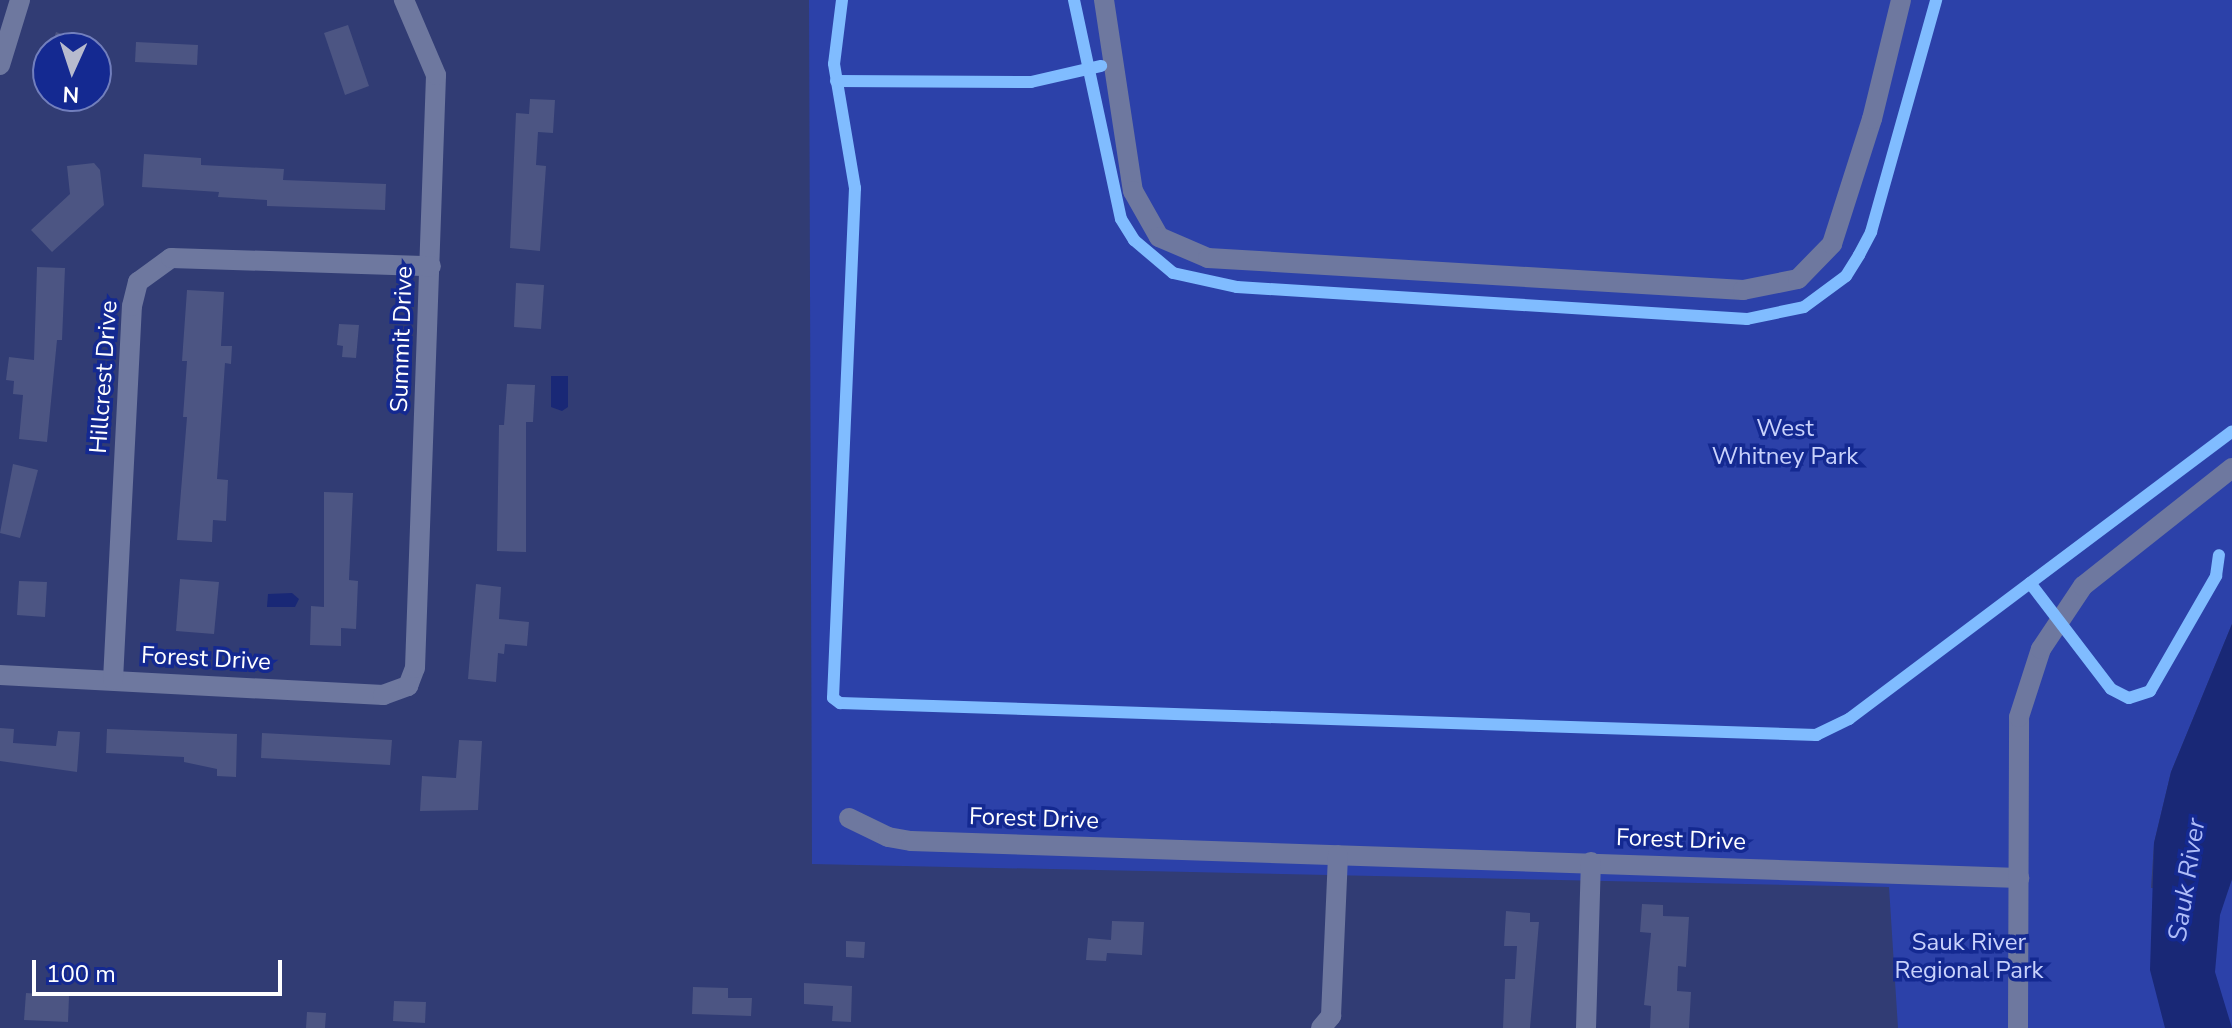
<!DOCTYPE html>
<style>
body{margin:0}
#map{position:relative;width:2232px;height:1028px;overflow:hidden;background:#313c74;font-family:"Nunito Sans",sans-serif}
div>[style]{position:absolute}
.green>*{inset:0;background:#2c41a9}
.water>*{inset:0;background:#192876}
.building>*{inset:0;background:#4c5583}
.minor>*{height:20px;margin:-10px;padding:0 10px;transform-origin:10px;border-radius:10px;background:#6e789f}
.cycleway>*{height:12px;margin:-6px;padding:0 6px;transform-origin:6px;border-radius:6px;background:#80bcff}
span{translate:-50% -50%;white-space:nowrap;text-align:center;line-height:1.15;-webkit-text-stroke:7px #142991;paint-order:stroke}
.street-label{font-size:24px;color:#fff}
.park-label{font-size:24px;color:#c9d2fc}
.water-label{font-size:26px;color:#aebcf8;font-style:italic}
.north{position:absolute;left:32px;top:32px;width:80px;height:80px;box-sizing:border-box;background:#142991;border:2px solid #727fbd;border-radius:50%;rotate:183deg;font-size:22px;font-weight:700;line-height:32px;text-align:center;color:#fff}
.north::after{content:'';display:block;margin:auto;width:28px;height:36px;background:#b7bbce;clip-path:polygon(50% 0,100% 100%,50% 72%,0 100%)}
.scale{position:absolute;left:32px;top:960px;width:250px;height:36px;box-sizing:border-box;border:4px solid #fff;border-top:0;padding-left:10px;font-size:24px;line-height:28px;white-space:nowrap;color:#fff;-webkit-text-stroke:6px #142991;paint-order:stroke}
</style>
<div id="map">
<div class="green">
<i style="clip-path:polygon(809px 0,2232px 0,2232px 624px,2171px 772px,2154px 843px,2151px 888px,2228px 890px,2232px 879px,2232px 1028px,1898px 1028px,1889px 887px,812px 864px)"></i>
</div>
<div class="water">
<i style="clip-path:polygon(551px 376px,568px 376px,568px 407px,562px 411px,551px 407px)"></i>
<i style="clip-path:polygon(292px 593px,299px 599px,295px 607px,267px 607px,268px 594px)"></i>
<i style="clip-path:polygon(2232px 624px,2232px 879px,2220px 915px,2215px 972px,2232px 1028px,2165px 1028px,2150px 970px,2154px 843px,2171px 772px)"></i>
</div>
<div class="building">
<i style="clip-path:polygon(348px 25px,369px 86px,345px 95px,324px 33px)"></i>
<i style="clip-path:polygon(56px 32px,96px 45px,96px 48px,51px 48px)"></i>
<i style="clip-path:polygon(136px 42px,198px 45px,197px 65px,135px 62px)"></i>
<i style="clip-path:polygon(530px 99px,555px 100px,553px 133px,538px 132px,536px 165px,546px 166px,540px 251px,510px 248px,516px 113px,529px 114px)"></i>
<i style="clip-path:polygon(144px 154px,201px 158px,201px 165px,284px 169px,283px 180px,386px 184px,385px 210px,267px 206px,267px 200px,218px 197px,219px 192px,142px 187px)"></i>
<i style="clip-path:polygon(94px 163px,100px 170px,104px 205px,52px 252px,31px 230px,70px 194px,67px 166px)"></i>
<i style="clip-path:polygon(37px 267px,65px 268px,62px 340px,57px 340px,47px 442px,19px 439px,23px 395px,13px 394px,14px 381px,6px 380px,9px 357px,34px 360px)"></i>
<i style="clip-path:polygon(516px 283px,544px 285px,541px 329px,514px 327px)"></i>
<i style="clip-path:polygon(187px 290px,224px 292px,221px 346px,232px 346px,231px 364px,225px 363px,217px 479px,228px 480px,226px 521px,213px 520px,212px 542px,177px 540px,187px 417px,183px 417px,187px 361px,182px 361px)"></i>
<i style="clip-path:polygon(339px 324px,359px 325px,356px 358px,342px 357px,343px 346px,337px 345px)"></i>
<i style="clip-path:polygon(507px 384px,535px 385px,533px 422px,526px 422px,526px 552px,497px 551px,499px 425px,504px 425px)"></i>
<i style="clip-path:polygon(13px 464px,38px 470px,20px 538px,0 533px)"></i>
<i style="clip-path:polygon(324px 492px,353px 493px,349px 580px,358px 581px,356px 629px,341px 628px,341px 646px,310px 645px,311px 606px,324px 607px)"></i>
<i style="clip-path:polygon(180px 579px,219px 582px,214px 634px,176px 631px)"></i>
<i style="clip-path:polygon(19px 581px,47px 582px,45px 617px,17px 615px)"></i>
<i style="clip-path:polygon(476px 584px,501px 587px,499px 619px,529px 622px,527px 646px,505px 644px,504px 654px,498px 653px,496px 682px,468px 679px)"></i>
<i style="clip-path:polygon(0 728px,14px 729px,13px 743px,56px 746px,58px 731px,80px 732px,77px 772px,0 761px)"></i>
<i style="clip-path:polygon(107px 729px,237px 734px,236px 777px,217px 776px,217px 769px,184px 762px,184px 757px,106px 753px)"></i>
<i style="clip-path:polygon(262px 733px,392px 740px,390px 765px,261px 758px)"></i>
<i style="clip-path:polygon(459px 740px,482px 741px,478px 810px,420px 811px,422px 776px,456px 778px)"></i>
<i style="clip-path:polygon(1642px 904px,1663px 905px,1663px 916px,1689px 917px,1686px 967px,1678px 966px,1677px 991px,1691px 992px,1689px 1028px,1650px 1028px,1651px 1006px,1644px 1005px,1651px 933px,1640px 932px)"></i>
<i style="clip-path:polygon(1506px 911px,1530px 913px,1530px 922px,1539px 922px,1530px 1028px,1503px 1028px,1505px 979px,1515px 979px,1517px 946px,1504px 946px)"></i>
<i style="clip-path:polygon(1112px 921px,1144px 922px,1142px 955px,1107px 953px,1106px 961px,1086px 960px,1088px 938px,1111px 940px)"></i>
<i style="clip-path:polygon(846px 941px,865px 942px,864px 958px,846px 957px)"></i>
<i style="clip-path:polygon(804px 983px,852px 986px,851px 1022px,832px 1021px,833px 1006px,804px 1004px)"></i>
<i style="clip-path:polygon(693px 987px,728px 988px,728px 998px,752px 998px,751px 1016px,692px 1014px)"></i>
<i style="clip-path:polygon(26px 993px,69px 996px,68px 1022px,24px 1020px)"></i>
<i style="clip-path:polygon(394px 1001px,426px 1002px,425px 1023px,393px 1021px)"></i>
<i style="clip-path:polygon(307px 1012px,326px 1013px,325px 1028px,306px 1028px)"></i>
</div>
<div class="minor">
<i style="left:1104px;top:0;width:193px;rotate:81.4deg"></i>
<i style="left:1133px;top:191px;width:53px;rotate:60.5deg"></i>
<i style="left:1159px;top:237px;width:53px;rotate:23.2deg"></i>
<i style="left:1208px;top:258px;width:536px;rotate:3.42deg"></i>
<i style="left:1743px;top:290px;width:56px;rotate:-11.3deg"></i>
<i style="left:1798px;top:279px;width:49px;rotate:-45.8deg"></i>
<i style="left:1832px;top:244px;width:131px;rotate:-72.3deg"></i>
<i style="left:1872px;top:119px;width:122px;rotate:-76.3deg"></i>
<i style="left:0;top:65px;width:68px;rotate:-72.9deg"></i>
<i style="left:0;top:675px;width:384px;rotate:3deg"></i>
<i style="left:383px;top:695px;width:27px;rotate:-20deg"></i>
<i style="left:408px;top:686px;width:19px;rotate:-69deg"></i>
<i style="left:415px;top:668px;width:593px;rotate:-87.97deg"></i>
<i style="left:436px;top:75px;width:82px;rotate:-113.1deg"></i>
<i style="left:113px;top:680px;width:374px;rotate:-87.1deg"></i>
<i style="left:132px;top:306px;width:25px;rotate:-76deg"></i>
<i style="left:138px;top:282px;width:41px;rotate:-36deg"></i>
<i style="left:171px;top:258px;width:260px;rotate:1.8deg"></i>
<i style="left:849px;top:818px;width:43px;rotate:26deg"></i>
<i style="left:888px;top:837px;width:23px;rotate:10deg"></i>
<i style="left:911px;top:841px;width:1109px;rotate:1.91deg"></i>
<i style="left:1321px;top:1028px;width:16px;rotate:-50deg"></i>
<i style="left:1331px;top:1016px;width:161px;rotate:-87.5deg"></i>
<i style="left:1586px;top:1028px;width:166px;rotate:-88.3deg"></i>
<i style="left:2018px;top:1028px;width:311px;rotate:-89.8deg"></i>
<i style="left:2019px;top:717px;width:71px;rotate:-72.1deg"></i>
<i style="left:2041px;top:649px;width:76px;rotate:-56.3deg"></i>
<i style="left:2083px;top:586px;width:190px;rotate:-38.4deg"></i>
</div>
<div class="cycleway">
<i style="left:842px;top:0;width:64px;rotate:97.1deg"></i>
<i style="left:834px;top:64px;width:126px;rotate:80.4deg"></i>
<i style="left:855px;top:188px;width:510px;rotate:92.47deg"></i>
<i style="left:833px;top:698px;width:9px;rotate:36deg"></i>
<i style="left:840px;top:703px;width:977px;rotate:1.88deg"></i>
<i style="left:1816px;top:735px;width:37px;rotate:-26deg"></i>
<i style="left:1849px;top:719px;width:479px;rotate:-36.9deg"></i>
<i style="left:1074px;top:0;width:224px;rotate:77.9deg"></i>
<i style="left:1121px;top:219px;width:25px;rotate:58deg"></i>
<i style="left:1134px;top:240px;width:51px;rotate:40.2deg"></i>
<i style="left:1173px;top:273px;width:66px;rotate:12.3deg"></i>
<i style="left:1237px;top:287px;width:511px;rotate:3.59deg"></i>
<i style="left:1747px;top:319px;width:58px;rotate:-11.9deg"></i>
<i style="left:1804px;top:307px;width:52px;rotate:-36.4deg"></i>
<i style="left:1846px;top:276px;width:25px;rotate:-58deg"></i>
<i style="left:1859px;top:255px;width:26px;rotate:-62deg"></i>
<i style="left:1871px;top:232px;width:241px;rotate:-74.3deg"></i>
<i style="left:836px;top:81px;width:195px;rotate:0.3deg"></i>
<i style="left:1031px;top:82px;width:72px;rotate:-12.9deg"></i>
<i style="left:2030px;top:583px;width:133px;rotate:52.6deg"></i>
<i style="left:2111px;top:689px;width:20px;rotate:27deg"></i>
<i style="left:2129px;top:698px;width:22px;rotate:-18deg"></i>
<i style="left:2150px;top:691px;width:133px;rotate:-60.1deg"></i>
<i style="left:2216px;top:576px;width:21px;rotate:-82deg"></i>
</div>
<div class="street-label">
<span style="left:402px;top:339px;rotate:-88deg">Summit Drive</span>
<span style="left:104px;top:377px;rotate:-86deg">Hillcrest Drive</span>
<span style="left:206px;top:659px;rotate:3deg">Forest Drive</span>
<span style="left:1034px;top:819px;rotate:2deg">Forest Drive</span>
<span style="left:1681px;top:840px;rotate:2deg">Forest Drive</span>
</div>
<div class="park-label">
<span style="left:1785px;top:443px">West<br>Whitney Park</span>
<span style="left:1969px;top:957px">Sauk River<br>Regional Park</span>
</div>
<div class="water-label">
<span style="left:2187px;top:880px;rotate:-81deg">Sauk River</span>
</div>
<div class="north">N</div>
<div class="scale">100 m</div>
</div>
